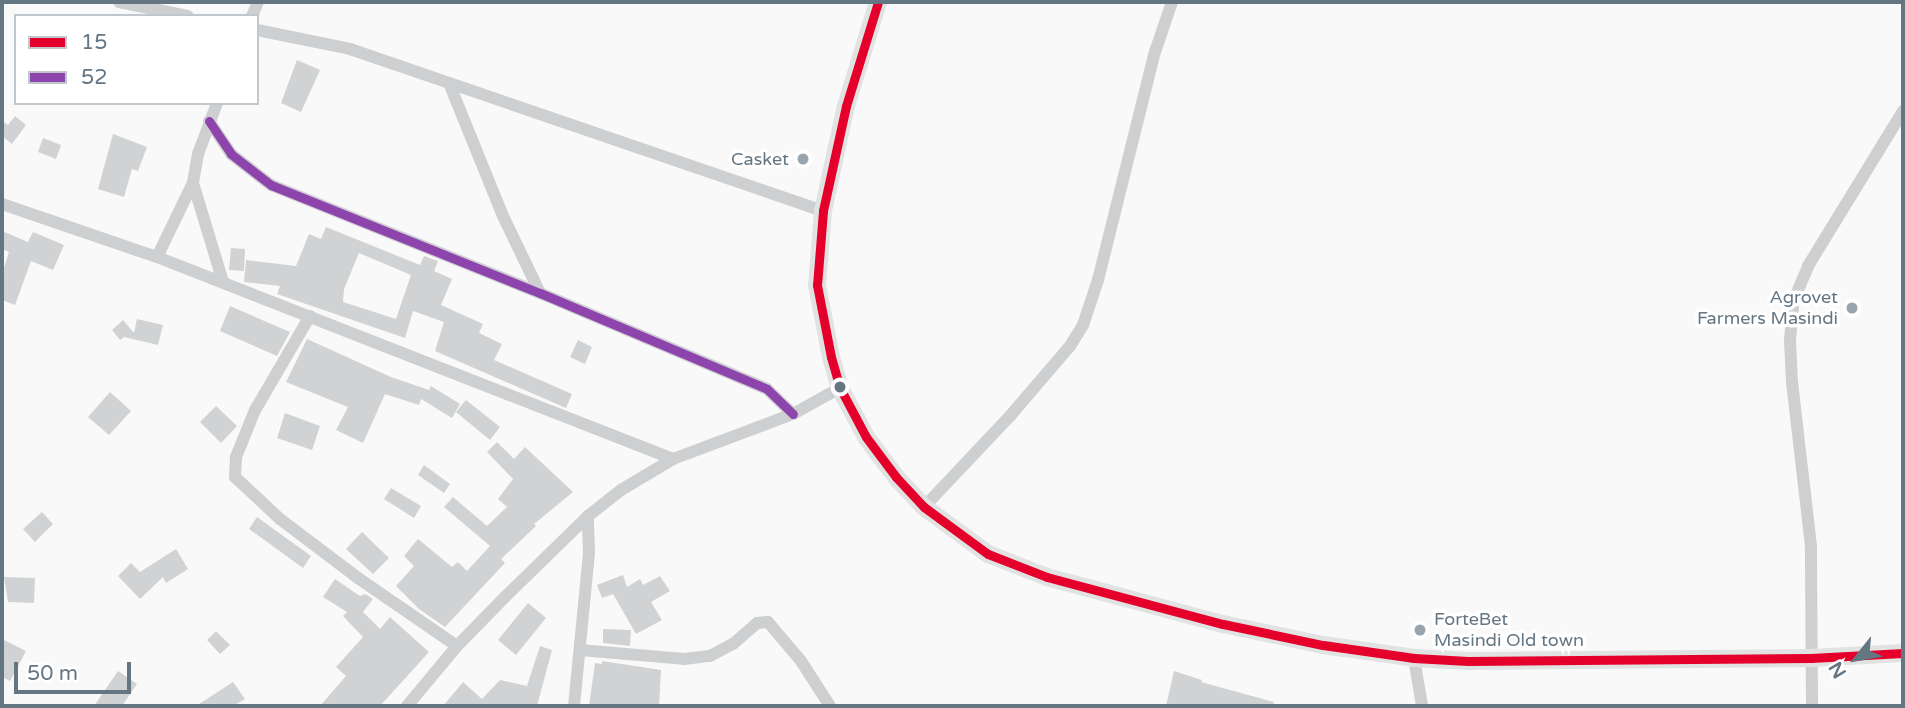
<!DOCTYPE html>
<style>
body{margin:0}
#map{position:relative;width:1905px;height:708px;overflow:hidden;background:#f9f9f9;font-family:"Varela Round",sans-serif}
div>[style]{position:absolute}
.building>*{inset:0;background:#d0d2d3}
.minor>*{height:12px;margin:-6px;padding:0 6px;transform-origin:6px;border-radius:6px;background:#cecfd0}
.secondary>*{height:18px;margin:-9px;padding:0 9px;transform-origin:9px;border-radius:9px;background:#e1e2e2}
.bus-1>*{height:9px;margin:-4.5px;padding:0 4.5px;transform-origin:4.5px;border-radius:4.5px;background:#e4002b}
.bus-2>*{height:9px;margin:-4.5px;padding:0 4.5px;transform-origin:4.5px;border-radius:4.5px;background:#8e44ad}
.dots>*{width:19px;height:19px;translate:-50% -50%;box-sizing:border-box;border:4px solid #fff;border-radius:50%}
span{translate:-50% -50%;white-space:nowrap;text-align:center;line-height:1.15;-webkit-text-stroke:7px #fff;paint-order:stroke}
.poi-label{font-size:18px;color:#657683}
.right{translate:-100% -50%;text-align:right}
.left{translate:0 -50%;text-align:left}
.frame{position:absolute;inset:0;border:4px solid #657683;pointer-events:none}
.legend{position:absolute;left:14px;top:14px;width:245px;height:91px;box-sizing:border-box;background:#fff;border:2px solid #c1c8cd;margin:0;padding:9px 12px;list-style:none;font-size:21px;color:#657683}
.legend li{display:flex;align-items:center;gap:14px;height:35px}
.legend b{width:35px;border:2px solid #c1c8cd}
.north{position:absolute;left:1821px;top:624px;width:70px;height:70px;-webkit-text-stroke:5px #fff;paint-order:stroke;rotate:239deg;font-size:19px;font-weight:700;line-height:28px;text-align:center;color:#657683}
.north::after{content:'';display:block;margin:auto;width:24px;height:32px;background:#657683;clip-path:polygon(50% 0,100% 100%,50% 72%,0 100%)}
.scale{position:absolute;left:14px;top:662px;width:117px;height:32px;box-sizing:border-box;border:4px solid #657683;border-top:0;padding-left:9px;font-size:21px;line-height:24px;white-space:nowrap;color:#657683;-webkit-text-stroke:5px #fff;paint-order:stroke}
</style>
<div id="map">
<div class="building">
<i style="clip-path:polygon(297px 60px,320px 70px,301px 112px,281px 103px)"></i>
<i style="clip-path:polygon(15px 116px,26px 125px,12px 144px,2px 136px,2px 121px,8px 125px)"></i>
<i style="clip-path:polygon(113px 134px,147px 147px,138px 171px,132px 169px,124px 197px,98px 189px)"></i>
<i style="clip-path:polygon(43px 138px,61px 145px,56px 159px,38px 152px)"></i>
<i style="clip-path:polygon(evenodd,326px 227px,420px 265px,424px 256px,438px 261px,434px 271px,452px 279px,441px 305px,483px 324px,479px 333px,502px 344px,494px 360px,572px 394px,566px 408px,435px 351px,444px 322px,413px 311px,405px 338px,277px 294px,280px 286px,244px 282px,246px 260px,296px 266px,309px 234px,321px 239px,326px 227px,359px 253px,411px 275px,396px 319px,343px 302px,344px 289px,359px 253px)"></i>
<i style="clip-path:polygon(2px 231px,28px 242px,33px 232px,64px 245px,53px 270px,31px 261px,15px 305px,2px 300px,2px 274px,9px 252px,2px 249px)"></i>
<i style="clip-path:polygon(231px 248px,245px 249px,244px 271px,229px 270px)"></i>
<i style="clip-path:polygon(230px 306px,290px 332px,277px 356px,220px 331px)"></i>
<i style="clip-path:polygon(137px 319px,163px 325px,158px 345px,124px 337px,120px 340px,112px 330px,123px 320px,134px 333px)"></i>
<i style="clip-path:polygon(307px 339px,391px 377px,429px 390px,431px 386px,460px 404px,452px 418px,421px 399px,419px 405px,385px 394px,363px 443px,336px 430px,348px 407px,286px 382px)"></i>
<i style="clip-path:polygon(578px 340px,592px 347px,585px 364px,570px 357px)"></i>
<i style="clip-path:polygon(110px 392px,131px 411px,109px 435px,88px 417px)"></i>
<i style="clip-path:polygon(466px 400px,500px 427px,490px 440px,456px 412px)"></i>
<i style="clip-path:polygon(216px 406px,237px 426px,221px 443px,200px 422px)"></i>
<i style="clip-path:polygon(285px 413px,320px 426px,312px 450px,277px 438px)"></i>
<i style="clip-path:polygon(497px 442px,514px 459px,525px 447px,573px 492px,534px 524px,536px 526px,501px 559px,505px 563px,445px 627px,419px 609px,396px 586px,414px 566px,404px 556px,418px 539px,452px 567px,458px 562px,467px 571px,490px 546px,444px 507px,453px 497px,487px 526px,507px 507px,498px 499px,513px 479px,487px 452px)"></i>
<i style="clip-path:polygon(424px 465px,450px 484px,444px 493px,418px 475px)"></i>
<i style="clip-path:polygon(391px 488px,421px 506px,414px 518px,384px 499px)"></i>
<i style="clip-path:polygon(42px 512px,53px 524px,35px 542px,23px 529px)"></i>
<i style="clip-path:polygon(257px 517px,311px 556px,303px 568px,249px 529px)"></i>
<i style="clip-path:polygon(362px 532px,389px 558px,373px 574px,346px 549px)"></i>
<i style="clip-path:polygon(176px 549px,188px 569px,166px 583px,163px 577px,140px 599px,118px 576px,131px 563px,140px 572px)"></i>
<i style="clip-path:polygon(623px 575px,627px 587px,640px 579px,643px 585px,660px 576px,670px 591px,651px 602px,662px 620px,636px 634px,613px 594px,602px 598px,597px 585px)"></i>
<i style="clip-path:polygon(4px 577px,35px 578px,34px 603px,8px 602px)"></i>
<i style="clip-path:polygon(335px 579px,360px 596px,365px 594px,373px 599px,363px 612px,380px 629px,390px 617px,429px 652px,380px 706px,320px 706px,346px 676px,336px 667px,363px 637px,343px 616px,347px 612px,323px 597px)"></i>
<i style="clip-path:polygon(528px 603px,546px 618px,516px 655px,498px 640px)"></i>
<i style="clip-path:polygon(603px 629px,631px 630px,630px 646px,603px 643px)"></i>
<i style="clip-path:polygon(216px 631px,230px 645px,220px 654px,207px 640px)"></i>
<i style="clip-path:polygon(2px 639px,26px 651px,10px 681px,2px 677px)"></i>
<i style="clip-path:polygon(540px 646px,552px 650px,537px 706px,443px 706px,463px 682px,482px 699px,500px 680px,527px 686px)"></i>
<i style="clip-path:polygon(602px 661px,661px 670px,659px 706px,589px 706px,595px 663px,602px 664px)"></i>
<i style="clip-path:polygon(118px 671px,137px 684px,122px 706px,94px 706px)"></i>
<i style="clip-path:polygon(1174px 671px,1202px 680px,1201px 682px,1274px 702px,1273px 706px,1166px 706px)"></i>
<i style="clip-path:polygon(233px 682px,245px 699px,233px 706px,196px 706px)"></i>
</div>
<div class="minor">
<i style="left:119px;top:2px;width:70px;rotate:11.5deg"></i>
<i style="left:252px;top:16px;width:15px;rotate:-67deg"></i>
<i style="left:257px;top:30px;width:95px;rotate:11.5deg"></i>
<i style="left:350px;top:49px;width:500px;rotate:18.9deg"></i>
<i style="left:449px;top:83px;width:144px;rotate:67.9deg"></i>
<i style="left:503px;top:216px;width:85px;rotate:64.3deg"></i>
<i style="left:217px;top:103px;width:54px;rotate:110.4deg"></i>
<i style="left:198px;top:154px;width:29px;rotate:100deg"></i>
<i style="left:193px;top:183px;width:103px;rotate:73.1deg"></i>
<i style="left:209px;top:121px;width:40px;rotate:56deg"></i>
<i style="left:231px;top:154px;width:51px;rotate:37.8deg"></i>
<i style="left:271px;top:185px;width:290px;rotate:21.9deg"></i>
<i style="left:540px;top:293px;width:246px;rotate:22.9deg"></i>
<i style="left:767px;top:389px;width:36px;rotate:44deg"></i>
<i style="left:2px;top:204px;width:164px;rotate:18.9deg"></i>
<i style="left:157px;top:257px;width:554px;rotate:21.38deg"></i>
<i style="left:157px;top:257px;width:82px;rotate:-64.1deg"></i>
<i style="left:310px;top:316px;width:109px;rotate:120.3deg"></i>
<i style="left:255px;top:410px;width:51px;rotate:112deg"></i>
<i style="left:236px;top:457px;width:20px;rotate:93deg"></i>
<i style="left:235px;top:477px;width:62px;rotate:43deg"></i>
<i style="left:280px;top:519px;width:98px;rotate:37.1deg"></i>
<i style="left:358px;top:578px;width:120px;rotate:34.5deg"></i>
<i style="left:924px;top:507px;width:125px;rotate:-46.6deg"></i>
<i style="left:1010px;top:416px;width:92px;rotate:-49.4deg"></i>
<i style="left:1070px;top:346px;width:25px;rotate:-58deg"></i>
<i style="left:1083px;top:325px;width:47px;rotate:-71.6deg"></i>
<i style="left:1098px;top:280px;width:235px;rotate:-76deg"></i>
<i style="left:1155px;top:52px;width:53px;rotate:-71.2deg"></i>
<i style="left:580px;top:650px;width:104px;rotate:4.9deg"></i>
<i style="left:684px;top:659px;width:26px;rotate:-7deg"></i>
<i style="left:710px;top:656px;width:26px;rotate:-28deg"></i>
<i style="left:733px;top:644px;width:32px;rotate:-41deg"></i>
<i style="left:757px;top:623px;width:11px;rotate:-5deg"></i>
<i style="left:768px;top:622px;width:51px;rotate:49.8deg"></i>
<i style="left:801px;top:661px;width:54px;rotate:57.2deg"></i>
<i style="left:1414px;top:658px;width:49px;rotate:80.5deg"></i>
<i style="left:407px;top:706px;width:78px;rotate:-50.2deg"></i>
<i style="left:457px;top:646px;width:70px;rotate:-45.6deg"></i>
<i style="left:506px;top:596px;width:115px;rotate:-44.3deg"></i>
<i style="left:588px;top:516px;width:42px;rotate:-38.2deg"></i>
<i style="left:621px;top:490px;width:61px;rotate:-30.8deg"></i>
<i style="left:673px;top:459px;width:128px;rotate:-20.6deg"></i>
<i style="left:793px;top:414px;width:54px;rotate:-29deg"></i>
<i style="left:574px;top:706px;width:154px;rotate:-84.4deg"></i>
<i style="left:589px;top:553px;width:37px;rotate:-92deg"></i>
<i style="left:1812px;top:706px;width:160px;rotate:-90.4deg"></i>
<i style="left:1811px;top:546px;width:164px;rotate:-96.6deg"></i>
<i style="left:1792px;top:383px;width:43px;rotate:-92.7deg"></i>
<i style="left:1790px;top:340px;width:38px;rotate:-85deg"></i>
<i style="left:1793px;top:302px;width:39px;rotate:-67deg"></i>
<i style="left:1808px;top:266px;width:182px;rotate:-58.5deg"></i>
</div>
<div class="secondary">
<i style="left:878px;top:2px;width:109px;rotate:107.1deg"></i>
<i style="left:846px;top:106px;width:107px;rotate:102.4deg"></i>
<i style="left:823px;top:211px;width:74px;rotate:94.6deg"></i>
<i style="left:817px;top:285px;width:73px;rotate:79deg"></i>
<i style="left:831px;top:357px;width:32px;rotate:74deg"></i>
<i style="left:840px;top:388px;width:55px;rotate:62deg"></i>
<i style="left:866px;top:437px;width:50px;rotate:53.1deg"></i>
<i style="left:896px;top:477px;width:41px;rotate:47deg"></i>
<i style="left:924px;top:507px;width:79px;rotate:36.3deg"></i>
<i style="left:988px;top:554px;width:63px;rotate:21.3deg"></i>
<i style="left:1047px;top:577px;width:182px;rotate:15deg"></i>
<i style="left:1223px;top:624px;width:102px;rotate:11.9deg"></i>
<i style="left:1323px;top:645px;width:92px;rotate:8.1deg"></i>
<i style="left:1414px;top:658px;width:54px;rotate:3.2deg"></i>
<i style="left:1468px;top:661px;width:343px;rotate:-0.5deg"></i>
<i style="left:1811px;top:658px;width:92px;rotate:-3.1deg"></i>
</div>
<div class="bus-1">
<i style="left:878px;top:2px;width:109px;rotate:107.1deg"></i>
<i style="left:846px;top:106px;width:107px;rotate:102.4deg"></i>
<i style="left:823px;top:211px;width:74px;rotate:94.6deg"></i>
<i style="left:817px;top:285px;width:73px;rotate:79deg"></i>
<i style="left:831px;top:357px;width:32px;rotate:74deg"></i>
<i style="left:840px;top:388px;width:55px;rotate:62deg"></i>
<i style="left:866px;top:437px;width:50px;rotate:53.1deg"></i>
<i style="left:896px;top:477px;width:41px;rotate:47deg"></i>
<i style="left:924px;top:507px;width:79px;rotate:36.3deg"></i>
<i style="left:988px;top:554px;width:63px;rotate:21.3deg"></i>
<i style="left:1047px;top:577px;width:182px;rotate:15deg"></i>
<i style="left:1223px;top:624px;width:102px;rotate:11.9deg"></i>
<i style="left:1323px;top:645px;width:92px;rotate:8.1deg"></i>
<i style="left:1414px;top:658px;width:54px;rotate:3.2deg"></i>
<i style="left:1468px;top:661px;width:343px;rotate:-0.5deg"></i>
<i style="left:1811px;top:658px;width:92px;rotate:-3.1deg"></i>
</div>
<div class="bus-2">
<i style="left:209px;top:121px;width:40px;rotate:56deg"></i>
<i style="left:231px;top:154px;width:51px;rotate:37.8deg"></i>
<i style="left:271px;top:185px;width:290px;rotate:21.9deg"></i>
<i style="left:540px;top:293px;width:246px;rotate:22.9deg"></i>
<i style="left:767px;top:389px;width:36px;rotate:44deg"></i>
</div>
<div class="dots">
<i style="left:803px;top:159px;background:#99a4ac"></i>
<i style="left:1852px;top:308px;background:#99a4ac"></i>
<i style="left:840px;top:387px;background:#657683"></i>
<i style="left:1420px;top:630px;background:#99a4ac"></i>
</div>
<div class="poi-label">
<span class="right" style="left:789px;top:159px">Casket</span>
<span class="right" style="left:1838px;top:308px">Agrovet<br>Farmers Masindi</span>
<span class="left" style="left:1434px;top:630px">ForteBet<br>Masindi Old town</span>
</div>
<div class="frame"></div>
<ul class="legend">
<li><b style="height:9px;background:#e4002b"></b>15</li>
<li><b style="height:9px;background:#8e44ad"></b>52</li>
</ul>
<div class="north">N</div>
<div class="scale">50 m</div>
</div>
